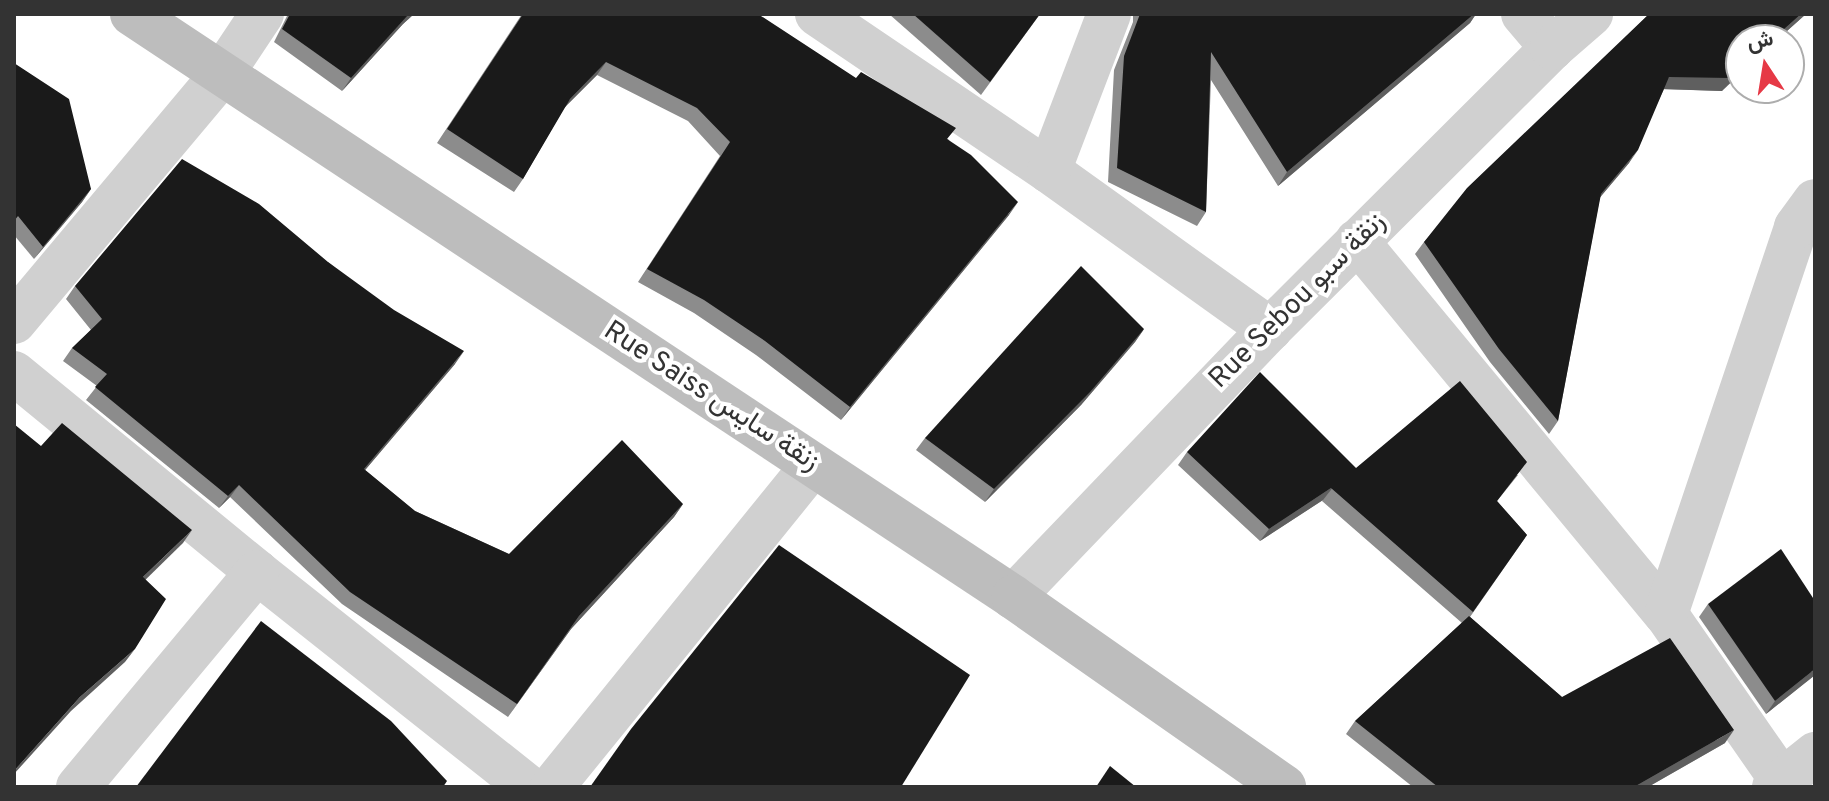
<!DOCTYPE html>
<meta charset="utf-8">
<style>
body{margin:0}
#map{position:relative;width:1829px;height:801px;overflow:hidden;background:#fff;font-family:Overpass,Vazirmatn,sans-serif}
div>[style]{position:absolute}
.street>*{height:44px;margin:-22px;padding:0 22px;transform-origin:22px;border-radius:22px;background:#d0d0d0}
.secondary>*{height:44px;margin:-22px;padding:0 22px;transform-origin:22px;border-radius:22px;background:#bdbdbd}
.wall>*{inset:0;background:#8c8c8c}
.shaded-wall>*{inset:0;background:#5f5f5f}
.building>*{inset:0;background:#1a1a1a}
span{translate:-50% -50%;white-space:nowrap;text-align:center;line-height:1.15;-webkit-text-stroke:8px #fff;paint-order:stroke}
.street-label{font-size:28px;color:#333}
.frame{position:absolute;inset:0;border:16px solid #333;pointer-events:none}
.north{position:absolute;left:1725px;top:24px;width:80px;height:80px;box-sizing:border-box;background:#fff;border:2px solid #adadad;border-radius:50%;rotate:348deg;font-size:22px;font-weight:700;line-height:32px;text-align:center;color:#333}
.north::after{content:'';display:block;margin:auto;width:28px;height:36px;background:#e63946;clip-path:polygon(50% 0,100% 100%,50% 72%,0 100%)}
</style>
<div id="map">
<div class="street">
<i style="left:817px;top:14px;width:280px;rotate:34.1deg"></i>
<i style="left:1049px;top:171px;width:272px;rotate:35.6deg"></i>
<i style="left:1523px;top:14px;width:45px;rotate:49.5deg"></i>
<i style="left:1049px;top:171px;width:168px;rotate:-69.1deg"></i>
<i style="left:1357px;top:241px;width:484px;rotate:50.4deg"></i>
<i style="left:1666px;top:614px;width:203px;rotate:55.2deg"></i>
<i style="left:14px;top:322px;width:324px;rotate:-50deg"></i>
<i style="left:222px;top:74px;width:72px;rotate:-56.3deg"></i>
<i style="left:14px;top:373px;width:314px;rotate:39.3deg"></i>
<i style="left:257px;top:572px;width:346px;rotate:38.4deg"></i>
<i style="left:1013px;top:597px;width:371px;rotate:-46.2deg"></i>
<i style="left:1270px;top:329px;width:398px;rotate:-44.9deg"></i>
<i style="left:1552px;top:48px;width:52px;rotate:-41.1deg"></i>
<i style="left:1666px;top:614px;width:408px;rotate:-71.4deg"></i>
<i style="left:1796px;top:227px;width:32px;rotate:-54deg"></i>
<i style="left:78px;top:787px;width:280px;rotate:-50.2deg"></i>
<i style="left:552px;top:787px;width:414px;rotate:-51deg"></i>
<i style="left:1774px;top:787px;width:53px;rotate:-38.8deg"></i>
</div>
<div class="secondary">
<i style="left:132px;top:14px;width:1056px;rotate:33.49deg"></i>
<i style="left:1013px;top:597px;width:331px;rotate:35deg"></i>
</div>
<div class="wall">
<i style="clip-path:polygon(286px 14px,414px 14px,403px 24px,342px 91px,274px 42px,287px 16px)"></i>
<i style="clip-path:polygon(522px 14px,948px 139px,1009px 215px,841px 420px,756px 355px,694px 313px,638px 282px,720px 156px,688px 121px,597px 75px,564px 108px,523px 179px,514px 192px,437px 143px)"></i>
<i style="clip-path:polygon(889px 14px,1040px 14px,981px 95px)"></i>
<i style="clip-path:polygon(1133px 14px,1476px 14px,1470px 23px,1278px 186px,1211px 80px,1206px 212px,1197px 226px,1108px 182px,1114px 70px,1133px 22px)"></i>
<i style="clip-path:polygon(1649px 14px,1806px 14px,1777px 40px,1741px 40px,1722px 91px,1664px 89px,1629px 163px,1600px 197px,1558px 421px,1549px 434px,1490px 362px,1415px 254px,1424px 242px)"></i>
<i style="clip-path:polygon(14px 63px,91px 189px,82px 202px,34px 259px,14px 235px)"></i>
<i style="clip-path:polygon(328px 262px,455px 364px,365px 470px,415px 511px,509px 554px,683px 504px,674px 517px,571px 629px,508px 717px,342px 604px,230px 497px,219px 508px,86px 400px,97px 386px,63px 361px,72px 348px,91px 330px,66px 299px,75px 286px)"></i>
<i style="clip-path:polygon(1144px 329px,1135px 342px,1081px 405px,985px 502px,916px 450px,925px 438px)"></i>
<i style="clip-path:polygon(1187px 452px,1356px 468px,1518px 475px,1497px 501px,1527px 535px,1470px 617px,1562px 697px,1725px 743px,1648px 787px,1413px 787px,1346px 734px,1355px 721px,1462px 623px,1322px 501px,1323px 500px,1260px 541px,1178px 465px)"></i>
<i style="clip-path:polygon(1708px 604px,1815px 675px,1766px 714px,1699px 617px)"></i>
</div>
<div class="shaded-wall">
<i style="clip-path:polygon(409px 14px,414px 14px,403px 24px,342px 91px,351px 78px)"></i>
<i style="clip-path:polygon(1474px 14px,1476px 14px,1470px 23px,1278px 186px,1287px 172px)"></i>
<i style="clip-path:polygon(1801px 14px,1806px 14px,1777px 40px,1772px 40px)"></i>
<i style="clip-path:polygon(606px 62px,597px 75px,560px 112px,570px 99px)"></i>
<i style="clip-path:polygon(1741px 68px,1741px 73px,1722px 91px,1660px 89px,1669px 77px)"></i>
<i style="clip-path:polygon(1638px 150px,1629px 163px,1592px 207px,1601px 194px)"></i>
<i style="clip-path:polygon(91px 189px,82px 202px,34px 259px,43px 247px)"></i>
<i style="clip-path:polygon(1018px 202px,1009px 215px,841px 420px,850px 407px)"></i>
<i style="clip-path:polygon(1144px 329px,1135px 342px,1081px 405px,985px 502px,994px 489px)"></i>
<i style="clip-path:polygon(464px 351px,455px 364px,355px 482px,364px 469px)"></i>
<i style="clip-path:polygon(239px 485px,230px 497px,219px 508px,228px 496px)"></i>
<i style="clip-path:polygon(1334px 486px,1323px 500px,1260px 541px,1269px 529px)"></i>
<i style="clip-path:polygon(683px 504px,674px 517px,571px 629px,508px 717px,579px 616px)"></i>
<i style="clip-path:polygon(192px 530px,183px 543px,134px 591px,143px 577px)"></i>
<i style="clip-path:polygon(135px 649px,125px 662px,71px 711px,14px 774px,14px 771px,80px 697px)"></i>
<i style="clip-path:polygon(1815px 669px,1815px 675px,1766px 714px,1775px 701px)"></i>
<i style="clip-path:polygon(1734px 730px,1725px 743px,1648px 787px,1634px 787px)"></i>
</div>
<div class="building">
<i style="clip-path:polygon(290px 14px,409px 14px,351px 78px,282px 29px)"></i>
<i style="clip-path:polygon(523px 14px,758px 14px,856px 78px,861px 72px,956px 128px,947px 139px,971px 155px,1018px 202px,850px 407px,765px 341px,704px 300px,647px 269px,730px 142px,697px 108px,606px 62px,570px 99px,523px 179px,447px 129px)"></i>
<i style="clip-path:polygon(913px 14px,1040px 14px,990px 82px)"></i>
<i style="clip-path:polygon(1140px 14px,1474px 14px,1287px 172px,1211px 52px,1206px 212px,1117px 168px,1124px 56px)"></i>
<i style="clip-path:polygon(1649px 14px,1801px 14px,1772px 40px,1741px 40px,1741px 68px,1730px 78px,1669px 77px,1638px 150px,1601px 194px,1558px 421px,1499px 349px,1424px 242px,1467px 188px)"></i>
<i style="clip-path:polygon(14px 63px,69px 99px,91px 189px,43px 247px,18px 216px,14px 221px)"></i>
<i style="clip-path:polygon(182px 159px,259px 204px,328px 262px,394px 310px,464px 351px,364px 469px,415px 511px,509px 554px,622px 440px,683px 504px,579px 616px,517px 704px,350px 592px,239px 485px,228px 496px,95px 387px,107px 374px,72px 348px,102px 319px,75px 286px)"></i>
<i style="clip-path:polygon(1081px 266px,1144px 329px,1090px 392px,994px 489px,925px 438px)"></i>
<i style="clip-path:polygon(1260px 372px,1356px 468px,1460px 381px,1527px 462px,1497px 501px,1527px 535px,1473px 612px,1331px 488px,1334px 486px,1269px 529px,1187px 452px)"></i>
<i style="clip-path:polygon(62px 423px,192px 530px,143px 577px,166px 599px,135px 649px,80px 697px,14px 771px,14px 424px,41px 446px)"></i>
<i style="clip-path:polygon(779px 545px,970px 675px,901px 787px,590px 787px,631px 729px)"></i>
<i style="clip-path:polygon(1781px 549px,1815px 601px,1815px 669px,1775px 701px,1708px 604px)"></i>
<i style="clip-path:polygon(1469px 616px,1562px 697px,1670px 638px,1734px 730px,1634px 787px,1438px 787px,1355px 721px)"></i>
<i style="clip-path:polygon(261px 621px,391px 721px,447px 781px,443px 787px,136px 787px)"></i>
<i style="clip-path:polygon(1110px 766px,1136px 787px,1096px 787px)"></i>
</div>
<div class="street-label">
<span style="left:1298px;top:301px;rotate:-45deg">Rue Sebou زنقة سبو</span>
<span style="left:711px;top:397px;rotate:33deg">Rue Saiss زنقة سايس</span>
</div>
<div class="frame"></div>
<div class="north">ش</div>
</div>
